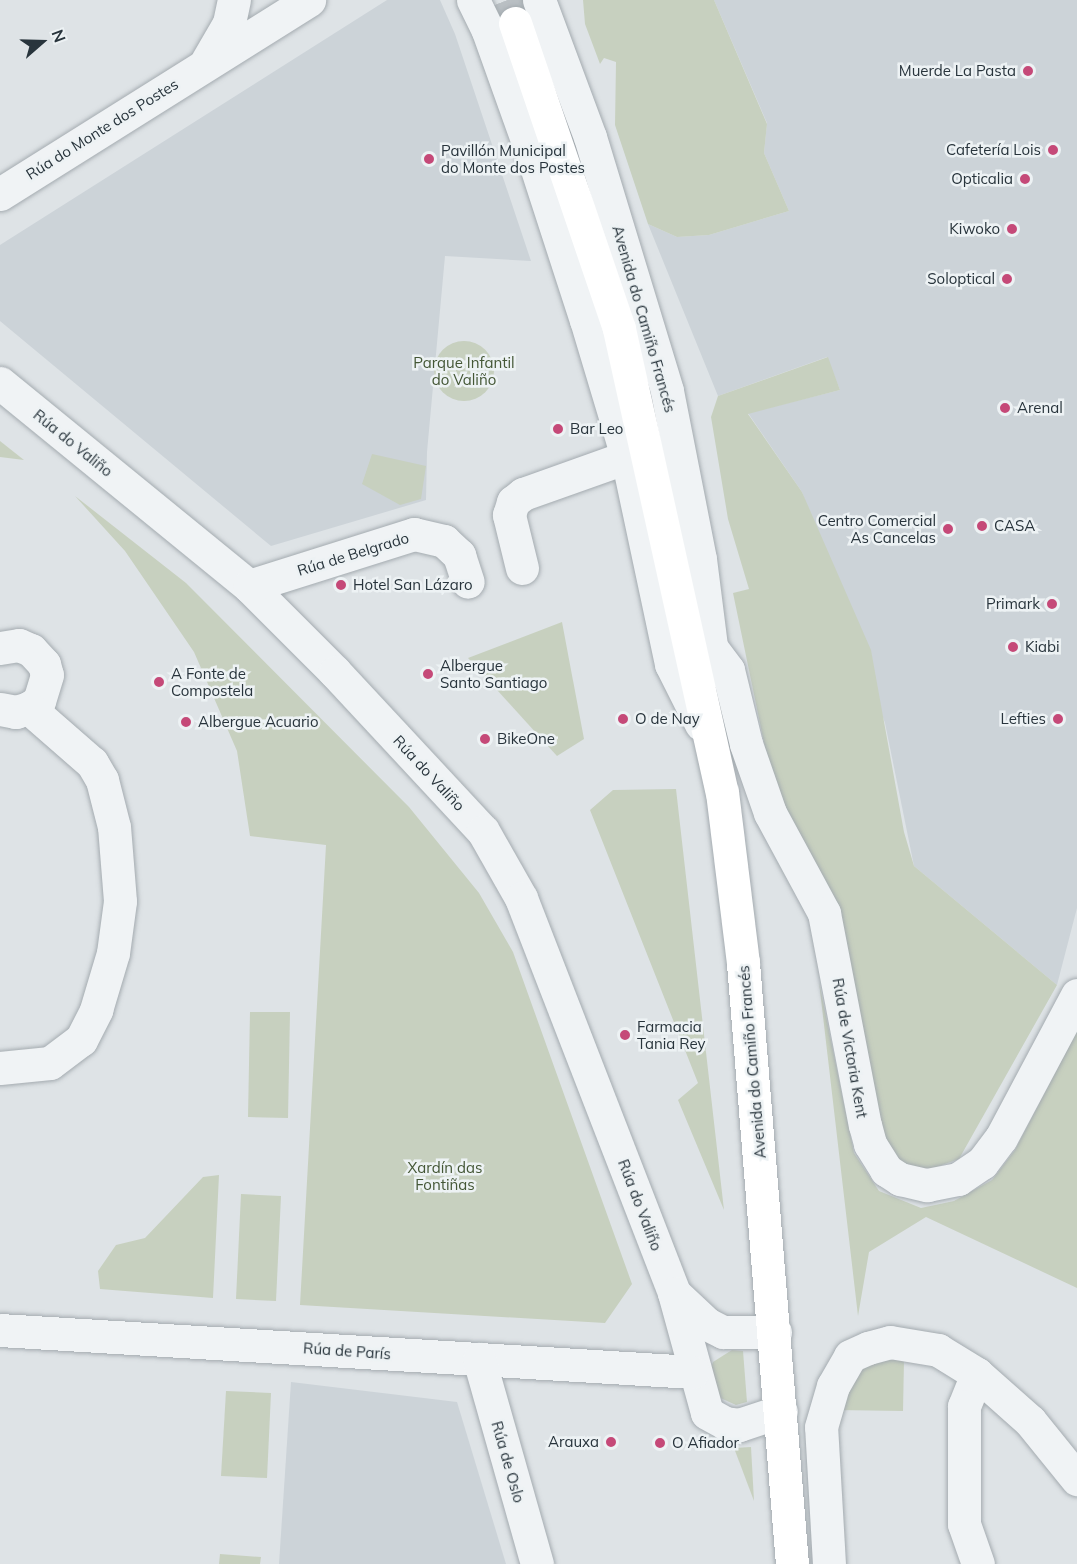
<!DOCTYPE html>
<meta charset="utf-8">
<style>
body{margin:0}
#map{position:relative;width:1077px;height:1564px;overflow:hidden;background:#dee3e6;font-family:Mulish,sans-serif}
div>[style]{position:absolute}
.built>*{inset:0;background:#ccd3d8}
.green>*{inset:0;background:#c7d0bf}
.round{border-radius:50%}
.major-tunnel>*{height:33px;margin-top:-16.5px;transform-origin:0;background:repeating-linear-gradient(90deg,#bac0c4 0 33px,transparent 0 49px)}
.roads{filter:drop-shadow(0 0 2px #a4abb0) drop-shadow(0 0 2px #a4abb0)}
.minor>*{height:33px;margin:-16.5px;padding:0 16.5px;transform-origin:16.5px;border-radius:16.5px;background:#f0f3f5}
.major>*{height:33px;margin:-16.5px;padding:0 16.5px;transform-origin:16.5px;border-radius:16.5px;background:#fff}
.dots>*{width:16px;height:16px;translate:-50% -50%;box-sizing:border-box;border:3px solid #edf2f4;border-radius:50%}
span{translate:-50% -50%;white-space:nowrap;text-align:center;line-height:1.15;-webkit-text-stroke:5px #edf2f4;paint-order:stroke}
.poi-label{font-size:15px;color:#28343c}
.right{translate:-100% -50%;text-align:right}
.left{translate:0 -50%;text-align:left}
.street-label{font-size:15px;color:#28343c}
.park-label{font-size:15px;color:#445736}
.north{position:absolute;left:12px;top:12px;width:60px;height:60px;-webkit-text-stroke:4px #edf2f4;paint-order:stroke;rotate:70deg;font-size:16px;font-weight:700;line-height:24px;text-align:center;color:#28343c}
.north::after{content:'';display:block;margin:auto;width:21px;height:27px;background:#28343c;clip-path:polygon(50% 0,100% 100%,50% 72%,0 100%)}
</style>
<div id="map">
<div class="built">
<i style="clip-path:polygon(387px 0,440px 0,455px 34px,531px 261px,445px 256px,427px 452px,426px 500px,271px 546px,0 321px,0 245px)"></i>
<i style="clip-path:polygon(714px 0,1077px 0,1077px 908px,1057px 985px,914px 866px,885px 723px,802px 492px,748px 413px,840px 390px,827px 357px,718px 396px,648px 224px,677px 237px,709px 235px,789px 211px,764px 153px,767px 123px)"></i>
<i style="clip-path:polygon(291px 1382px,457px 1402px,506px 1564px,279px 1564px)"></i>
</div>
<div class="green">
<i style="clip-path:polygon(583px 0,714px 0,767px 124px,764px 153px,789px 211px,709px 235px,677px 237px,648px 224px,615px 125px,616px 62px,604px 58px,600px 64px,585px 24px)"></i>
<i class="round" style="left:434px;top:341px;width:60px;height:60px"></i>
<i style="clip-path:polygon(828px 357px,840px 390px,748px 414px,802px 492px,871px 650px,904px 832px,914px 866px,1057px 985px,959px 1159px,925px 1171px,901px 1165px,886px 1150px,791px 826px,769px 767px,733px 593px,749px 589px,728px 519px,711px 417px,718px 396px)"></i>
<i style="clip-path:polygon(0 441px,24px 460px,0 457px)"></i>
<i style="clip-path:polygon(372px 454px,426px 466px,421px 499px,400px 505px,362px 484px)"></i>
<i style="clip-path:polygon(75px 496px,186px 583px,409px 807px,479px 893px,513px 952px,632px 1284px,605px 1323px,300px 1305px,326px 845px,250px 836px,237px 751px,194px 652px,125px 551px)"></i>
<i style="clip-path:polygon(562px 622px,584px 739px,557px 756px,468px 658px)"></i>
<i style="clip-path:polygon(676px 789px,724px 1210px,678px 1100px,698px 1083px,590px 810px,613px 790px)"></i>
<i style="clip-path:polygon(819px 982px,854px 1153px,879px 1191px,921px 1208px,954px 1201px,992px 1180px,1015px 1150px,1077px 1031px,1077px 1288px,926px 1217px,869px 1252px,858px 1316px)"></i>
<i style="clip-path:polygon(250px 1012px,290px 1012px,288px 1118px,248px 1117px)"></i>
<i style="clip-path:polygon(219px 1175px,213px 1298px,100px 1289px,98px 1271px,116px 1245px,145px 1238px,203px 1177px)"></i>
<i style="clip-path:polygon(241px 1194px,281px 1196px,276px 1301px,236px 1299px)"></i>
<i style="clip-path:polygon(732px 1350px,743px 1351px,747px 1402px,736px 1405px,716px 1396px,709px 1374px,713px 1362px)"></i>
<i style="clip-path:polygon(881px 1360px,904px 1360px,903px 1411px,836px 1410px,847px 1382px,866px 1364px)"></i>
<i style="clip-path:polygon(226px 1391px,271px 1393px,267px 1478px,221px 1476px)"></i>
<i style="clip-path:polygon(751px 1447px,754px 1501px,734px 1448px)"></i>
<i style="clip-path:polygon(220px 1554px,261px 1557px,260px 1564px,219px 1564px)"></i>
</div>
<div class="major-tunnel">
<i style="left:506px;top:0;width:25px;rotate:69deg"></i>
</div>
<div class="roads">
<div class="minor">
<i style="left:473px;top:0;width:34px;rotate:64deg"></i>
<i style="left:488px;top:31px;width:127px;rotate:70.3deg"></i>
<i style="left:531px;top:151px;width:178px;rotate:72deg"></i>
<i style="left:586px;top:320px;width:143px;rotate:73.3deg"></i>
<i style="left:627px;top:457px;width:212px;rotate:78deg"></i>
<i style="left:671px;top:664px;width:67px;rotate:63.4deg"></i>
<i style="left:539px;top:0;width:146px;rotate:69.6deg"></i>
<i style="left:590px;top:137px;width:265px;rotate:73.1deg"></i>
<i style="left:667px;top:391px;width:171px;rotate:78.9deg"></i>
<i style="left:700px;top:559px;width:112px;rotate:82.8deg"></i>
<i style="left:207px;top:61px;width:44px;rotate:-59.9deg"></i>
<i style="left:229px;top:23px;width:24px;rotate:-78deg"></i>
<i style="left:0;top:194px;width:365px;rotate:-32.1deg"></i>
<i style="left:0;top:383px;width:321px;rotate:39.2deg"></i>
<i style="left:249px;top:586px;width:122px;rotate:45deg"></i>
<i style="left:335px;top:672px;width:217px;rotate:47.1deg"></i>
<i style="left:483px;top:831px;width:77px;rotate:60.4deg"></i>
<i style="left:521px;top:898px;width:424px;rotate:68.8deg"></i>
<i style="left:674px;top:1293px;width:124px;rotate:74.6deg"></i>
<i style="left:707px;top:1413px;width:21px;rotate:29deg"></i>
<i style="left:725px;top:1423px;width:14px;rotate:8deg"></i>
<i style="left:739px;top:1425px;width:44px;rotate:-18.4deg"></i>
<i style="left:522px;top:568px;width:55px;rotate:-103.8deg"></i>
<i style="left:509px;top:515px;width:14px;rotate:-73deg"></i>
<i style="left:513px;top:502px;width:13px;rotate:-39deg"></i>
<i style="left:523px;top:494px;width:110px;rotate:-19.6deg"></i>
<i style="left:249px;top:586px;width:173px;rotate:-17.5deg"></i>
<i style="left:414px;top:534px;width:31px;rotate:13deg"></i>
<i style="left:444px;top:541px;width:21px;rotate:43deg"></i>
<i style="left:459px;top:555px;width:28px;rotate:72deg"></i>
<i style="left:0;top:648px;width:19px;rotate:-9deg"></i>
<i style="left:19px;top:645px;width:13px;rotate:23deg"></i>
<i style="left:31px;top:650px;width:19px;rotate:47deg"></i>
<i style="left:44px;top:664px;width:11px;rotate:75deg"></i>
<i style="left:47px;top:675px;width:27px;rotate:107deg"></i>
<i style="left:39px;top:701px;width:12px;rotate:145deg"></i>
<i style="left:29px;top:708px;width:14px;rotate:163deg"></i>
<i style="left:16px;top:712px;width:16px;rotate:-169deg"></i>
<i style="left:713px;top:650px;width:25px;rotate:53deg"></i>
<i style="left:728px;top:670px;width:76px;rotate:76.3deg"></i>
<i style="left:746px;top:744px;width:73px;rotate:70.8deg"></i>
<i style="left:770px;top:813px;width:114px;rotate:61.6deg"></i>
<i style="left:824px;top:913px;width:216px;rotate:79.1deg"></i>
<i style="left:865px;top:1125px;width:20px;rotate:75deg"></i>
<i style="left:870px;top:1144px;width:31px;rotate:58deg"></i>
<i style="left:886px;top:1170px;width:17px;rotate:33deg"></i>
<i style="left:900px;top:1179px;width:28px;rotate:13deg"></i>
<i style="left:927px;top:1185px;width:32px;rotate:-11deg"></i>
<i style="left:958px;top:1179px;width:29px;rotate:-34deg"></i>
<i style="left:982px;top:1163px;width:31px;rotate:-53deg"></i>
<i style="left:1001px;top:1138px;width:162px;rotate:-62deg"></i>
<i style="left:0;top:1068px;width:50px;rotate:-5.7deg"></i>
<i style="left:50px;top:1063px;width:39px;rotate:-37deg"></i>
<i style="left:81px;top:1040px;width:34px;rotate:-63deg"></i>
<i style="left:96px;top:1010px;width:59px;rotate:-73.4deg"></i>
<i style="left:113px;top:953px;width:52px;rotate:-82.3deg"></i>
<i style="left:120px;top:901px;width:74px;rotate:-94.6deg"></i>
<i style="left:114px;top:827px;width:49px;rotate:-104.3deg"></i>
<i style="left:102px;top:780px;width:20px;rotate:-120deg"></i>
<i style="left:92px;top:763px;width:84px;rotate:-138.9deg"></i>
<i style="left:674px;top:1293px;width:45px;rotate:43.2deg"></i>
<i style="left:707px;top:1324px;width:18px;rotate:27deg"></i>
<i style="left:723px;top:1332px;width:52px"></i>
<i style="left:0;top:1330px;width:694px;rotate:3.47deg"></i>
<i style="left:479px;top:1359px;width:213px;rotate:74.2deg"></i>
<i style="left:977px;top:1374px;width:35px;rotate:112deg"></i>
<i style="left:964px;top:1406px;width:118px;rotate:90deg"></i>
<i style="left:964px;top:1524px;width:42px;rotate:70.7deg"></i>
<i style="left:829px;top:1564px;width:137px;rotate:-93.3deg"></i>
<i style="left:821px;top:1427px;width:43px;rotate:-73.7deg"></i>
<i style="left:833px;top:1386px;width:34px;rotate:-60deg"></i>
<i style="left:850px;top:1356px;width:20px;rotate:-24deg"></i>
<i style="left:868px;top:1348px;width:23px;rotate:-15deg"></i>
<i style="left:890px;top:1342px;width:49px;rotate:9.5deg"></i>
<i style="left:938px;top:1350px;width:46px;rotate:31.6deg"></i>
<i style="left:977px;top:1374px;width:71px;rotate:41.6deg"></i>
<i style="left:1030px;top:1421px;width:75px;rotate:51deg"></i>
</div>
<div class="major">
<i style="left:515px;top:23px;width:323px;rotate:71.2deg"></i>
<i style="left:619px;top:329px;width:474px;rotate:77.5deg"></i>
<i style="left:722px;top:792px;width:172px;rotate:83deg"></i>
<i style="left:743px;top:963px;width:603px;rotate:85.34deg"></i>
</div>
</div>
<div class="dots">
<i style="left:1028px;top:71px;background:#c54978"></i>
<i style="left:1053px;top:150px;background:#c54978"></i>
<i style="left:429px;top:159px;background:#c54978"></i>
<i style="left:1025px;top:179px;background:#c54978"></i>
<i style="left:1012px;top:229px;background:#c54978"></i>
<i style="left:1007px;top:279px;background:#c54978"></i>
<i style="left:1005px;top:408px;background:#c54978"></i>
<i style="left:558px;top:429px;background:#c54978"></i>
<i style="left:982px;top:526px;background:#c54978"></i>
<i style="left:948px;top:529px;background:#c54978"></i>
<i style="left:341px;top:585px;background:#c54978"></i>
<i style="left:1052px;top:604px;background:#c54978"></i>
<i style="left:1013px;top:647px;background:#c54978"></i>
<i style="left:428px;top:674px;background:#c54978"></i>
<i style="left:159px;top:682px;background:#c54978"></i>
<i style="left:623px;top:719px;background:#c54978"></i>
<i style="left:1058px;top:719px;background:#c54978"></i>
<i style="left:186px;top:722px;background:#c54978"></i>
<i style="left:485px;top:739px;background:#c54978"></i>
<i style="left:625px;top:1035px;background:#c54978"></i>
<i style="left:611px;top:1442px;background:#c54978"></i>
<i style="left:660px;top:1443px;background:#c54978"></i>
</div>
<div class="poi-label">
<span class="right" style="left:1016px;top:71px">Muerde La Pasta</span>
<span class="left" style="left:441px;top:159px">Pavillón Municipal<br>do Monte dos Postes</span>
<span class="right" style="left:1041px;top:150px">Cafetería Lois</span>
<span class="right" style="left:1013px;top:179px">Opticalia</span>
<span class="right" style="left:1000px;top:229px">Kiwoko</span>
<span class="right" style="left:995px;top:279px">Soloptical</span>
<span class="left" style="left:1017px;top:408px">Arenal</span>
<span class="left" style="left:570px;top:429px">Bar Leo</span>
<span class="right" style="left:936px;top:529px">Centro Comercial<br>As Cancelas</span>
<span class="left" style="left:994px;top:526px">CASA</span>
<span class="left" style="left:353px;top:585px">Hotel San Lázaro</span>
<span class="right" style="left:1040px;top:604px">Primark</span>
<span class="left" style="left:1025px;top:647px">Kiabi</span>
<span class="left" style="left:440px;top:674px">Albergue<br>Santo Santiago</span>
<span class="left" style="left:171px;top:682px">A Fonte de<br>Compostela</span>
<span class="left" style="left:635px;top:719px">O de Nay</span>
<span class="right" style="left:1046px;top:719px">Lefties</span>
<span class="left" style="left:198px;top:722px">Albergue Acuario</span>
<span class="left" style="left:497px;top:739px">BikeOne</span>
<span class="left" style="left:637px;top:1035px">Farmacia<br>Tania Rey</span>
<span class="right" style="left:599px;top:1442px">Arauxa</span>
<span class="left" style="left:672px;top:1443px">O Afiador</span>
</div>
<div class="street-label">
<span style="left:102px;top:129px;rotate:-32deg">Rúa do Monte dos Postes</span>
<span style="left:644px;top:319px;rotate:74deg">Avenida do Camiño Francés</span>
<span style="left:73px;top:443px;rotate:39deg">Rúa do Valiño</span>
<span style="left:353px;top:554px;rotate:-17deg">Rúa de Belgrado</span>
<span style="left:429px;top:773px;rotate:47deg">Rúa do Valiño</span>
<span style="left:850px;top:1048px;rotate:80deg">Rúa de Victoria Kent</span>
<span style="left:752px;top:1062px;rotate:-95deg">Avenida do Camiño Francés</span>
<span style="left:640px;top:1205px;rotate:69deg">Rúa do Valiño</span>
<span style="left:347px;top:1351px;rotate:4deg">Rúa de París</span>
<span style="left:508px;top:1462px;rotate:74deg">Rúa de Oslo</span>
</div>
<div class="park-label">
<span style="left:464px;top:371px">Parque Infantil<br>do Valiño</span>
<span style="left:445px;top:1176px">Xardín das<br>Fontiñas</span>
</div>
<div class="north">N</div>
</div>
